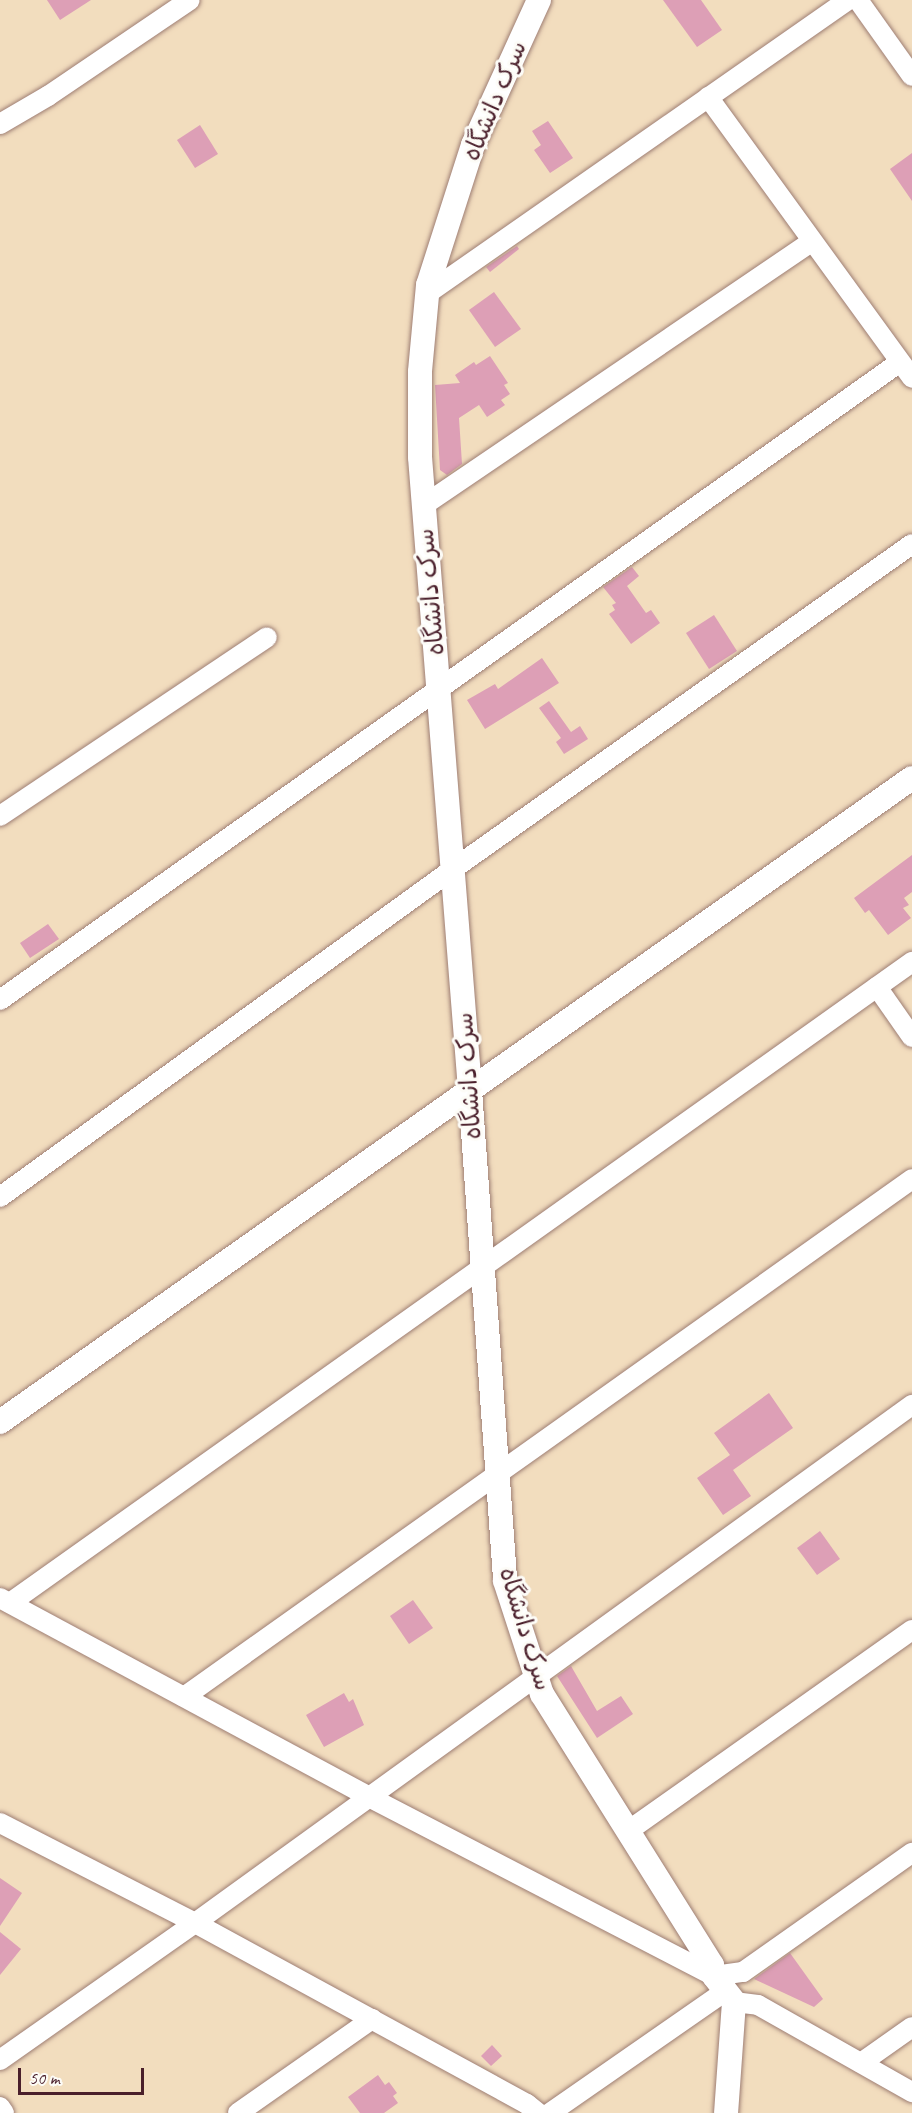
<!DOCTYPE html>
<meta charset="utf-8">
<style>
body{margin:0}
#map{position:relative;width:912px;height:2113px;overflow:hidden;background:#f2ddbe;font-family:Caveat,"Playpen Sans Arabic",sans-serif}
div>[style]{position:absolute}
.building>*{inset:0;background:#dd9fb6}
.roads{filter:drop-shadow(0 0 2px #9e7e74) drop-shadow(0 0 2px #9e7e74)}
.minor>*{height:20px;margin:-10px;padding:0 10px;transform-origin:10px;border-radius:10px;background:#fff}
.tertiary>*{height:24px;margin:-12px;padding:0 12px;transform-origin:12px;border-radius:12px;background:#fff}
span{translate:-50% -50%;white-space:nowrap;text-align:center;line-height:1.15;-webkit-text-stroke:6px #fdfcf7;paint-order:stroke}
.street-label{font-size:24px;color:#4a1f2b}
.scale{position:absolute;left:18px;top:2068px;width:126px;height:27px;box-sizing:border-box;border:3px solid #4a1f2b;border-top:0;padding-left:8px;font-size:18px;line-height:21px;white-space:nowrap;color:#4a1f2b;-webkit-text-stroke:4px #fdfcf7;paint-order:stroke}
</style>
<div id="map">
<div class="building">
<i style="clip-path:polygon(47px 0,91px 0,60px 20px)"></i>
<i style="clip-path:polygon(663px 0,701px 0,722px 30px,697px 47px)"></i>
<i style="clip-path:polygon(548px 121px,573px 158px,550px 173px,534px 150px,541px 145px,532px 131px)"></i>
<i style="clip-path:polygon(200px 125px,218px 154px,195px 168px,177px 140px)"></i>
<i style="clip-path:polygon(912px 153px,912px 201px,890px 169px)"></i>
<i style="clip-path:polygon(517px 246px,519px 249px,490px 272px,486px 267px)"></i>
<i style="clip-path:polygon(494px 292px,521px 329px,495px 347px,469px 310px)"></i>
<i style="clip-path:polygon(490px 356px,508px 383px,504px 385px,510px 394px,501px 400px,505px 405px,487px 417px,479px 405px,459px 418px,462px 464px,447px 475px,440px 470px,435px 385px,460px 383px,455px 375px,474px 362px,476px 365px)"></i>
<i style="clip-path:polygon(632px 567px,639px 576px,627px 586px,646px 613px,651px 610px,660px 623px,631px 644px,609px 614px,615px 610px,612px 605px,616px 603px,603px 587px)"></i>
<i style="clip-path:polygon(714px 615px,737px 651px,709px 669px,686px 633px)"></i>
<i style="clip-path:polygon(542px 658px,559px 683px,485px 729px,467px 700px,495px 684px,498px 689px)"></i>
<i style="clip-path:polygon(549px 701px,571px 732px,580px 726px,588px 739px,564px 754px,556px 742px,561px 738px,539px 708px)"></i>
<i style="clip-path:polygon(912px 855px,912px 892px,904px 898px,909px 905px,903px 908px,911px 918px,888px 935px,869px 910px,865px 913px,854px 898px)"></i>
<i style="clip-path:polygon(48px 924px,59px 939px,30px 958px,20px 943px)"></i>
<i style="clip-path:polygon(769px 1393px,793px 1428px,733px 1470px,751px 1496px,723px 1515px,697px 1478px,730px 1455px,714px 1433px)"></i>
<i style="clip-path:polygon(820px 1531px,840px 1559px,817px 1575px,797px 1548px)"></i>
<i style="clip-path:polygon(413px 1600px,433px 1628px,409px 1644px,390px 1616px)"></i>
<i style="clip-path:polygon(571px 1666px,597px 1711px,621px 1696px,633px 1714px,597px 1738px,557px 1676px)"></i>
<i style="clip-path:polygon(344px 1693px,349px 1702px,353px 1699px,364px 1725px,324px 1747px,306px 1715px)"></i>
<i style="clip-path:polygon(0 1878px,22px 1893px,0 1926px)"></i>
<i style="clip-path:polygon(0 1932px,21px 1949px,0 1975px)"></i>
<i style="clip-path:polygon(790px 1953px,823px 1999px,814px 2007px,754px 1979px)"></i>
<i style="clip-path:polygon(492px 2045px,502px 2056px,491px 2066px,481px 2056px)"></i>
<i style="clip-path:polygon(378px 2075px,385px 2085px,389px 2082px,397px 2093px,393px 2096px,398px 2103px,384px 2113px,360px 2113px,348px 2097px)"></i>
</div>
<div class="roads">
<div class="minor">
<i style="left:858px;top:0;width:93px;rotate:54.6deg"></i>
<i style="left:708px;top:97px;width:347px;rotate:54deg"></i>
<i style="left:0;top:124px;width:56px;rotate:-30.3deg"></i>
<i style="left:48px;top:96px;width:171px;rotate:-34.1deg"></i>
<i style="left:428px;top:293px;width:512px;rotate:-34.9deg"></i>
<i style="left:424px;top:505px;width:469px;rotate:-34.2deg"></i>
<i style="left:0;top:816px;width:321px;rotate:-33.8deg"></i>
<i style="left:877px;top:987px;width:61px;rotate:55deg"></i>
<i style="left:0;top:1000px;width:1103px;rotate:-35.33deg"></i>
<i style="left:0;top:1197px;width:559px;rotate:-35.91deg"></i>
<i style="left:453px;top:869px;width:562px;rotate:-35.3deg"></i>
<i style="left:0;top:1598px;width:419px;rotate:28.3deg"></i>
<i style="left:369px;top:1797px;width:389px;rotate:27.4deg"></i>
<i style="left:714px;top:1976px;width:29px;rotate:-8deg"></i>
<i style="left:743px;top:1972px;width:207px;rotate:-35.2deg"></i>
<i style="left:10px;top:1603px;width:1107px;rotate:-35.4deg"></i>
<i style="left:184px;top:1697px;width:893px;rotate:-35.43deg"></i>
<i style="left:0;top:1823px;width:219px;rotate:27.1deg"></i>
<i style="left:195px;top:1923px;width:378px;rotate:28.6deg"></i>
<i style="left:527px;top:2104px;width:14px;rotate:39deg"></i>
<i style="left:628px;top:1831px;width:348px;rotate:-35.3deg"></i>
<i style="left:734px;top:2002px;width:24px;rotate:7deg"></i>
<i style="left:758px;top:2005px;width:177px;rotate:29.5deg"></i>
<i style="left:0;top:2060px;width:238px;rotate:-35.1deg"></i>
<i style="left:195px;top:1923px;width:885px;rotate:-35.85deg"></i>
<i style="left:861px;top:2063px;width:62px;rotate:-35.2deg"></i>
<i style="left:0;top:2107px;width:7px;rotate:56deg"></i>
<i style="left:238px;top:2113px;width:164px;rotate:-35deg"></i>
<i style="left:550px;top:2113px;width:212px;rotate:-34.8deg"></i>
</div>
<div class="tertiary">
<i style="left:539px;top:0;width:159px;rotate:114.5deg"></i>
<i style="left:473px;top:145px;width:147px;rotate:107.8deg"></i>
<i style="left:428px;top:285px;width:87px;rotate:95.3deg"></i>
<i style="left:420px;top:372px;width:85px;rotate:90deg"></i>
<i style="left:420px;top:457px;width:635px;rotate:85.48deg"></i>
<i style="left:470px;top:1090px;width:492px;rotate:85.9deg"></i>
<i style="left:505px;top:1581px;width:119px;rotate:71.9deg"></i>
<i style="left:542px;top:1694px;width:320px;rotate:57.9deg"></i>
<i style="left:712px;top:1965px;width:11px;rotate:80deg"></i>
<i style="left:714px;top:1976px;width:33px;rotate:52deg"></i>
<i style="left:734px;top:2002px;width:111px;rotate:94.1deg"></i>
<i style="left:0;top:1422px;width:1116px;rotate:-35.23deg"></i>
</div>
</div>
<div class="street-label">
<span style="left:495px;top:101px;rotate:-67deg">سرک دانشگاه</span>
<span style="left:431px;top:592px;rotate:-95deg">سرک دانشگاه</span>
<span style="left:469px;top:1076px;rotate:-94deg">سرک دانشگاه</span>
<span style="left:525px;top:1629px;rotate:73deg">سرک دانشگاه</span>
</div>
<div class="scale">50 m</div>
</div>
